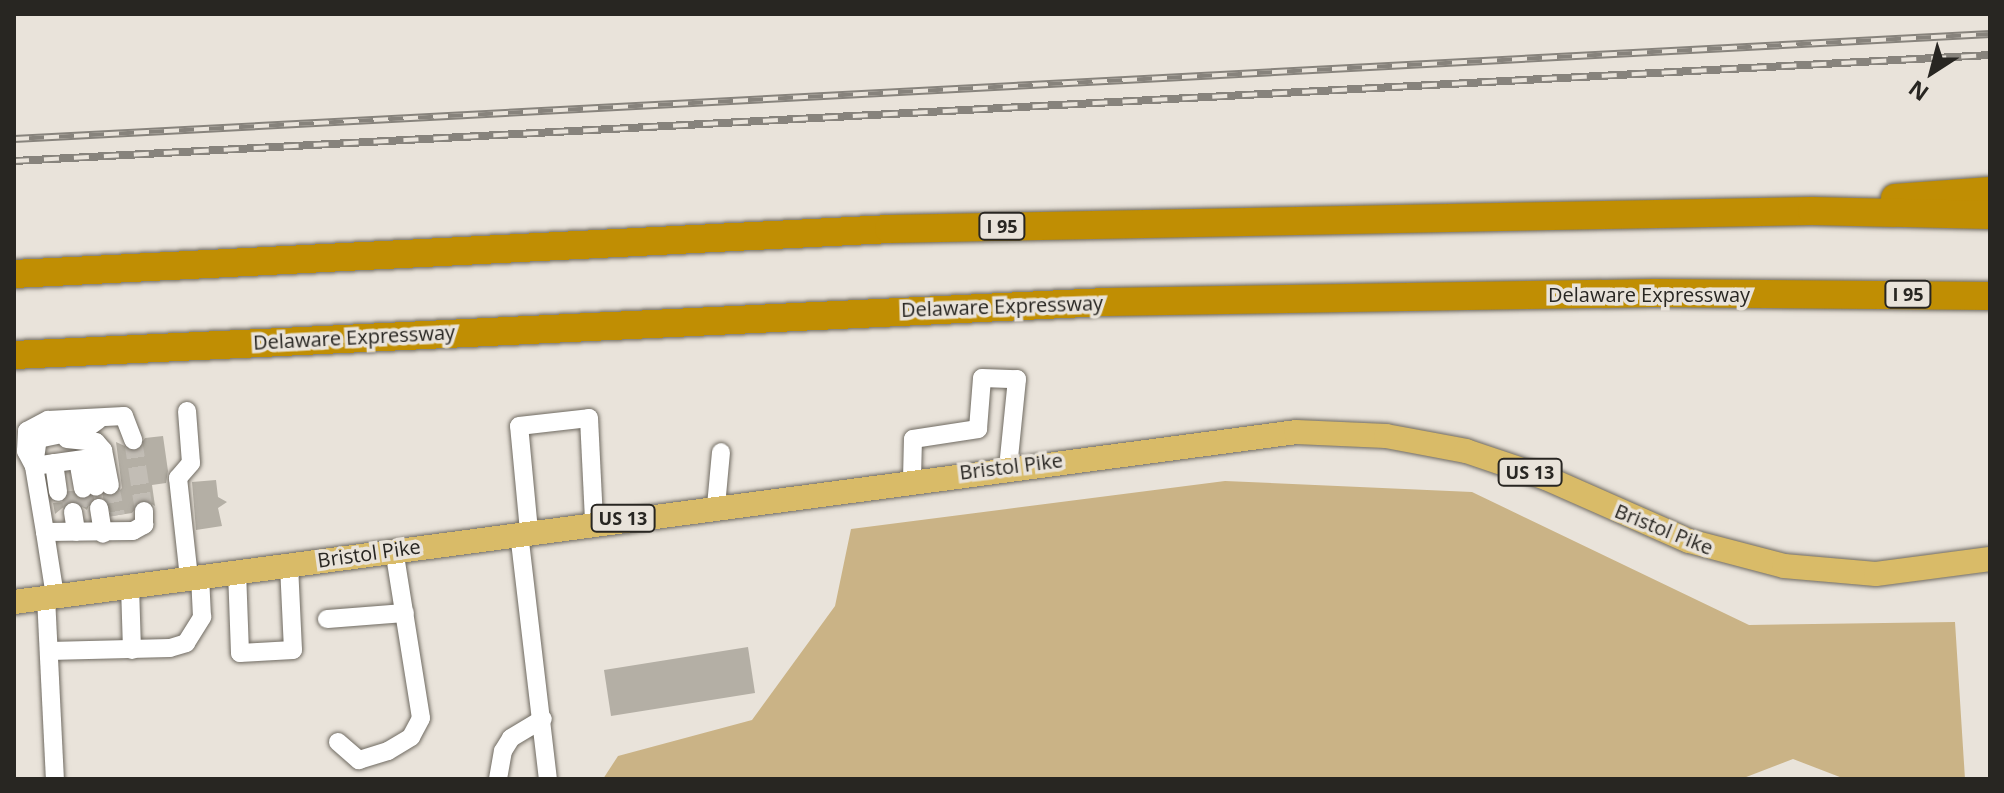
<!DOCTYPE html>
<style>
body{margin:0}
#map{position:relative;width:2004px;height:793px;overflow:hidden;background:#e9e3da;font-family:"Open Sans",sans-serif}
div>[style]{position:absolute}
.forest>*{inset:0;background:#cab386}
.building>*{inset:0;background:#b4afa5}
.minor-tunnel>*{height:18px;margin-top:-9px;transform-origin:0;background:repeating-linear-gradient(90deg,#c2bdb5 0 18px,transparent 0 27px)}
.roads{filter:drop-shadow(0 0 2px #6f6a61) drop-shadow(0 0 2px #6f6a61)}
.minor>*{height:18px;margin:-9px;padding:0 9px;transform-origin:9px;border-radius:9px;background:#fff}
.major>*{height:24px;margin:-12px;padding:0 12px;transform-origin:12px;border-radius:12px;background:#d9bb68}
.highway>*{height:28px;margin:-14px;padding:0 14px;transform-origin:14px;border-radius:14px;background:#c08e03}
.rail>*{height:8px;margin-top:-4px;transform-origin:0;background:repeating-linear-gradient(90deg,#e9e3da 0 15px,#87837c 0 30px);box-sizing:border-box;border-block:2px solid #87837c}
span{translate:-50% -50%;white-space:nowrap;text-align:center;line-height:1.15;-webkit-text-stroke:7px #e9e3da;paint-order:stroke}
.shield-label span{padding:2px 6px;background:#e9e3da;border:2px solid;border-radius:6px;-webkit-text-stroke-width:0}
.shield-label{font-size:18px;color:#282622;font-weight:700}
.street-label{font-size:20px;color:#282622}
.frame{position:absolute;inset:0;border:16px solid #282622;pointer-events:none}
.north{position:absolute;left:1892px;top:32px;width:80px;height:80px;-webkit-text-stroke:6px #e9e3da;paint-order:stroke;rotate:216deg;font-size:22px;font-weight:700;line-height:32px;text-align:center;color:#282622}
.north::after{content:'';display:block;margin:auto;width:28px;height:36px;background:#282622;clip-path:polygon(50% 0,100% 100%,50% 72%,0 100%)}
</style>
<div id="map">
<div class="forest">
<i style="clip-path:polygon(1225px 481px,1472px 492px,1749px 625px,1955px 622px,1965px 779px,1845px 779px,1793px 759px,1741px 779px,603px 779px,618px 756px,752px 720px,835px 606px,851px 529px)"></i>
</div>
<div class="building">
<i style="clip-path:polygon(163px 436px,168px 471px,166px 483px,152px 485px,155px 506px,143px 499px,132px 513px,112px 516px,103px 497px,113px 497px,122px 488px,116px 442px,136px 451px,145px 438px)"></i>
<i style="clip-path:polygon(216px 480px,218px 497px,227px 502px,218px 508px,222px 526px,196px 530px,192px 482px)"></i>
<i style="clip-path:polygon(70px 491px,80px 500px,92px 498px,87px 510px,72px 500px,55px 514px,53px 503px,65px 502px)"></i>
<i style="clip-path:polygon(748px 647px,755px 693px,611px 716px,604px 670px)"></i>
</div>
<div class="minor-tunnel">
<i style="left:133px;top:440px;width:72px;rotate:81.2deg"></i>
<i style="left:110px;top:485px;width:31px;rotate:79deg"></i>
<i style="left:83px;top:489px;width:21px;rotate:79deg"></i>
<i style="left:70px;top:491px;width:21px;rotate:82deg"></i>
</div>
<div class="roads">
<div class="minor">
<i style="left:187px;top:411px;width:52px;rotate:85.6deg"></i>
<i style="left:191px;top:463px;width:20px;rotate:131deg"></i>
<i style="left:178px;top:478px;width:101px;rotate:83.7deg"></i>
<i style="left:67px;top:439px;width:29px;rotate:6deg"></i>
<i style="left:96px;top:442px;width:11px;rotate:49deg"></i>
<i style="left:103px;top:450px;width:36px;rotate:79deg"></i>
<i style="left:78px;top:460px;width:29px;rotate:80deg"></i>
<i style="left:54px;top:463px;width:29px;rotate:82deg"></i>
<i style="left:34px;top:466px;width:17px;rotate:-118deg"></i>
<i style="left:26px;top:451px;width:20px;rotate:-87deg"></i>
<i style="left:27px;top:431px;width:24px;rotate:-28deg"></i>
<i style="left:48px;top:420px;width:76px;rotate:-3deg"></i>
<i style="left:124px;top:416px;width:26px;rotate:69deg"></i>
<i style="left:34px;top:466px;width:58px;rotate:-8deg"></i>
<i style="left:91px;top:458px;width:29px;rotate:80deg"></i>
<i style="left:912px;top:479px;width:40px;rotate:-88.6deg"></i>
<i style="left:913px;top:439px;width:66px;rotate:-8.7deg"></i>
<i style="left:978px;top:429px;width:51px;rotate:-85.5deg"></i>
<i style="left:982px;top:378px;width:35px;rotate:2deg"></i>
<i style="left:1017px;top:379px;width:88px;rotate:95.8deg"></i>
<i style="left:716px;top:506px;width:54px;rotate:-84.7deg"></i>
<i style="left:99px;top:508px;width:26px;rotate:81deg"></i>
<i style="left:73px;top:512px;width:20px;rotate:81deg"></i>
<i style="left:529px;top:531px;width:105px;rotate:-95.4deg"></i>
<i style="left:519px;top:426px;width:70px;rotate:-6.5deg"></i>
<i style="left:589px;top:418px;width:104px;rotate:87.2deg"></i>
<i style="left:45px;top:532px;width:67px;rotate:-99.5deg"></i>
<i style="left:34px;top:466px;width:27px;rotate:-82deg"></i>
<i style="left:38px;top:439px;width:49px;rotate:-11.8deg"></i>
<i style="left:86px;top:429px;width:14px;rotate:-36deg"></i>
<i style="left:519px;top:533px;width:248px;rotate:83.3deg"></i>
<i style="left:237px;top:571px;width:82px;rotate:87.9deg"></i>
<i style="left:240px;top:653px;width:53px;rotate:-3.2deg"></i>
<i style="left:293px;top:650px;width:86px;rotate:-92.7deg"></i>
<i style="left:130px;top:586px;width:64px;rotate:88.2deg"></i>
<i style="left:55px;top:596px;width:65px;rotate:-98.9deg"></i>
<i style="left:45px;top:532px;width:88px;rotate:-0.7deg"></i>
<i style="left:133px;top:531px;width:13px;rotate:-29deg"></i>
<i style="left:144px;top:525px;width:14px;rotate:-90deg"></i>
<i style="left:46px;top:597px;width:182px;rotate:87.2deg"></i>
<i style="left:327px;top:619px;width:78px;rotate:-4.4deg"></i>
<i style="left:49px;top:651px;width:121px;rotate:-1.4deg"></i>
<i style="left:170px;top:648px;width:17px;rotate:-17deg"></i>
<i style="left:186px;top:643px;width:31px;rotate:-58deg"></i>
<i style="left:202px;top:617px;width:41px;rotate:-92.8deg"></i>
<i style="left:338px;top:742px;width:28px;rotate:41deg"></i>
<i style="left:359px;top:760px;width:30px;rotate:-17deg"></i>
<i style="left:388px;top:751px;width:27px;rotate:-31deg"></i>
<i style="left:411px;top:737px;width:21px;rotate:-62deg"></i>
<i style="left:421px;top:718px;width:171px;rotate:-99.1deg"></i>
<i style="left:498px;top:779px;width:28px;rotate:-80deg"></i>
<i style="left:503px;top:751px;width:15px;rotate:-58deg"></i>
<i style="left:511px;top:738px;width:37px;rotate:-31deg"></i>
</div>
<div class="major">
<i style="left:14px;top:602px;width:1293px;rotate:-7.55deg"></i>
<i style="left:1296px;top:432px;width:90px;rotate:2.5deg"></i>
<i style="left:1386px;top:436px;width:81px;rotate:10.6deg"></i>
<i style="left:1466px;top:451px;width:84px;rotate:18.6deg"></i>
<i style="left:1546px;top:478px;width:156px;rotate:23.8deg"></i>
<i style="left:1689px;top:541px;width:98px;rotate:14.7deg"></i>
<i style="left:1784px;top:566px;width:92px;rotate:5deg"></i>
<i style="left:1876px;top:574px;width:115px;rotate:-7.5deg"></i>
</div>
<div class="highway">
<i style="left:1895px;top:198px;width:95px;rotate:-4.2deg"></i>
<i style="left:14px;top:274px;width:876px;rotate:-2.94deg"></i>
<i style="left:889px;top:229px;width:923px;rotate:-1.12deg"></i>
<i style="left:1812px;top:211px;width:178px;rotate:1.3deg"></i>
<i style="left:14px;top:355px;width:1093px;rotate:-2.78deg"></i>
<i style="left:1106px;top:302px;width:548px;rotate:-0.94deg"></i>
<i style="left:1654px;top:293px;width:336px;rotate:0.5deg"></i>
</div>
</div>
<div class="rail">
<i style="left:14px;top:139px;width:1979px;rotate:-3.04deg"></i>
<i style="left:14px;top:161px;width:1979px;rotate:-3.07deg"></i>
</div>
<div class="shield-label">
<span style="left:1002px;top:226px">I 95</span>
<span style="left:1908px;top:294px">I 95</span>
<span style="left:1530px;top:472px">US 13</span>
<span style="left:623px;top:518px">US 13</span>
</div>
<div class="street-label">
<span style="left:1649px;top:294px">Delaware Expressway</span>
<span style="left:1002px;top:306px;rotate:-2deg">Delaware Expressway</span>
<span style="left:354px;top:337px;rotate:-3deg">Delaware Expressway</span>
<span style="left:1011px;top:466px;rotate:-7deg">Bristol Pike</span>
<span style="left:1664px;top:529px;rotate:22deg">Bristol Pike</span>
<span style="left:369px;top:553px;rotate:-8deg">Bristol Pike</span>
</div>
<div class="frame"></div>
<div class="north">N</div>
</div>
